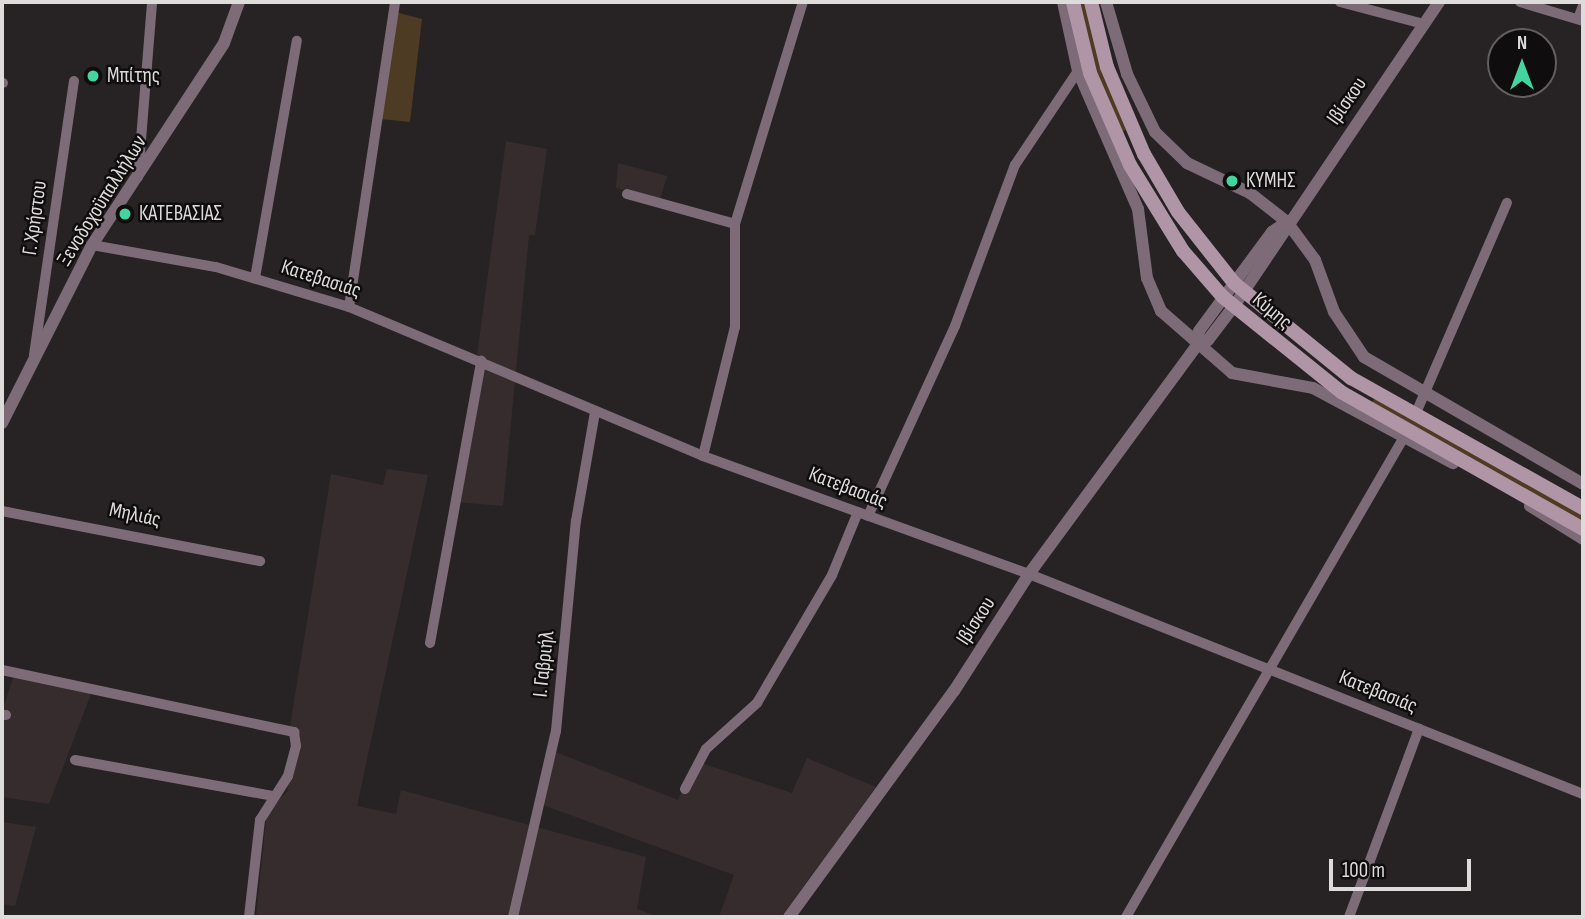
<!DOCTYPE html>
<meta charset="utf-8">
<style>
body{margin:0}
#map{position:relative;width:1585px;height:919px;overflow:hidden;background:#272324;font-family:"Sofia Sans Condensed",sans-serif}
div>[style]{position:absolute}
.built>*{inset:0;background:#362c2d}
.green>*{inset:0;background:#4e3b24}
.minor>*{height:10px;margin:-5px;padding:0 5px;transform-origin:5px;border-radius:5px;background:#7d6c77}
.tertiary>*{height:12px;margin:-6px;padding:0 6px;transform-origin:6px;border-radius:6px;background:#7d6c77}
.secondary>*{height:14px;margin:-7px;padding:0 7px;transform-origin:7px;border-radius:7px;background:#b095a7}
.dots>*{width:19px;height:19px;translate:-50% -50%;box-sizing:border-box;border:4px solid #0f0d0d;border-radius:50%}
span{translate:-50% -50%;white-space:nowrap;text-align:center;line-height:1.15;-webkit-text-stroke:5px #0f0d0d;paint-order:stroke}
.poi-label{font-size:21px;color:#dedbdb}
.left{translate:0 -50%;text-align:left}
.street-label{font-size:21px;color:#dedbdb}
.frame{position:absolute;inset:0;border:4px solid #dedbdb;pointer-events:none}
.north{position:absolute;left:1487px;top:28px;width:70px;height:70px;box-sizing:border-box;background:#0f0d0d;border:2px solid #625f5f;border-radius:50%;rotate:0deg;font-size:19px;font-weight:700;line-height:28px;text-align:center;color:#dedbdb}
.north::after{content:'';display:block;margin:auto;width:24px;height:32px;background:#43d4a0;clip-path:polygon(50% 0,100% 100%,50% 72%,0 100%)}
.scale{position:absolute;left:1329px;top:859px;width:142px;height:32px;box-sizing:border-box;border:4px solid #dedbdb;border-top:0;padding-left:9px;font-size:21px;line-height:24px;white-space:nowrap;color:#dedbdb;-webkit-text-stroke:5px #0f0d0d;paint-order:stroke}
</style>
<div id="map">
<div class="built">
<i style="clip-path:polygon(506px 141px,547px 149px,535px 235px,529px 235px,503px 506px,457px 502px,485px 358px,477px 355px)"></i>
<i style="clip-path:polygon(618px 163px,667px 176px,660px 200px,616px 188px)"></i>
<i style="clip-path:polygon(387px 469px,428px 475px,357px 806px,396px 814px,401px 790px,646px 857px,637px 909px,659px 917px,256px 917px,267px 810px,287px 792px,300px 736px,290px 726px,331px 474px,383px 485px)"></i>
<i style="clip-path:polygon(16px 669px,94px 686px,49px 804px,2px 797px,2px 711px)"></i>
<i style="clip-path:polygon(553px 751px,678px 800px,695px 761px,792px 793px,807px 758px,876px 787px,781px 917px,719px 917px,734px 875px,543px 805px)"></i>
<i style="clip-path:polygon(2px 822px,36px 827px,15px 906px,2px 904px)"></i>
</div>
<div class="green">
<i style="clip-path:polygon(1078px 2px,1085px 2px,1102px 69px,1126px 130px,1120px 132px,1095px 71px)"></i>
<i style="clip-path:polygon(395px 12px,422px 19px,410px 122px,381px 119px)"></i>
<i style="clip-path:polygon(1375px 397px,1583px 515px,1583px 522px,1372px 403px)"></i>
</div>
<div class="minor">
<i style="left:1340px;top:2px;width:87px;rotate:14.7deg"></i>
<i style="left:1520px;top:2px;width:66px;rotate:16.8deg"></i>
<i style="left:1578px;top:19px;width:15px;rotate:-70deg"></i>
<i style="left:2px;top:83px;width:1px"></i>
<i style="left:138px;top:177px;width:176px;rotate:-85.4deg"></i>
<i style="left:627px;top:194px;width:112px;rotate:15.5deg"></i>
<i style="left:92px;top:245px;width:126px;rotate:10.1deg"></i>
<i style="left:216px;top:267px;width:139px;rotate:16.7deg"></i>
<i style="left:349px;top:307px;width:384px;rotate:22.8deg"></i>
<i style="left:703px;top:456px;width:347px;rotate:19.9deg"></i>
<i style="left:1029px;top:574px;width:596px;rotate:21.66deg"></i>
<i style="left:255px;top:278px;width:241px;rotate:-80deg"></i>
<i style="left:349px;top:307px;width:308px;rotate:-81.4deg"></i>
<i style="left:34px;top:355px;width:277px;rotate:-81.7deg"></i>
<i style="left:1416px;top:413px;width:229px;rotate:-66.6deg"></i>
<i style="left:703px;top:456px;width:133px;rotate:-76.1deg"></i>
<i style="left:735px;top:327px;width:103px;rotate:-90deg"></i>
<i style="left:735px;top:224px;width:232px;rotate:-73deg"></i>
<i style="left:2px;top:511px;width:263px;rotate:11deg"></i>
<i style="left:868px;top:516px;width:209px;rotate:-65.4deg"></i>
<i style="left:955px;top:326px;width:172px;rotate:-69.6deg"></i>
<i style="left:1015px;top:165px;width:113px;rotate:-56.2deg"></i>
<i style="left:430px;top:643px;width:287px;rotate:-79.7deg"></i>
<i style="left:2px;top:670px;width:299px;rotate:12deg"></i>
<i style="left:294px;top:732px;width:14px;rotate:82deg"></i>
<i style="left:296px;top:746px;width:31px;rotate:105deg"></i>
<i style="left:288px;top:776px;width:52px;rotate:122.5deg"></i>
<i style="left:260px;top:820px;width:98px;rotate:96.5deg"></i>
<i style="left:2px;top:715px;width:4px"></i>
<i style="left:75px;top:760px;width:202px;rotate:10.3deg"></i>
<i style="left:685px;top:789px;width:45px;rotate:-62.3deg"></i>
<i style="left:706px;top:749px;width:69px;rotate:-42deg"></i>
<i style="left:757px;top:703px;width:148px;rotate:-59.6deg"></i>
<i style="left:832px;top:575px;width:68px;rotate:-67.6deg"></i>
<i style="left:513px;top:917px;width:191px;rotate:-77deg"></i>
<i style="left:556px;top:731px;width:211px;rotate:-84.6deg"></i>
<i style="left:576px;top:521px;width:111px;rotate:-80.1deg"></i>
<i style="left:1126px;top:917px;width:555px;rotate:-59.92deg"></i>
<i style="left:1349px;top:917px;width:201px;rotate:-69.6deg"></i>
</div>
<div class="tertiary">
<i style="left:1063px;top:2px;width:71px;rotate:77.7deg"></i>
<i style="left:1078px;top:71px;width:150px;rotate:66.5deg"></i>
<i style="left:1138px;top:209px;width:70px;rotate:82.6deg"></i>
<i style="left:1147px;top:278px;width:36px;rotate:67deg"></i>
<i style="left:1161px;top:311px;width:94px;rotate:41.1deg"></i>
<i style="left:1232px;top:373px;width:82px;rotate:10.5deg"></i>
<i style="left:1313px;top:388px;width:159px;rotate:28.2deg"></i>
<i style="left:1106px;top:2px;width:75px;rotate:73.7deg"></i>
<i style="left:1127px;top:74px;width:64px;rotate:64.2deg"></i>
<i style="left:1155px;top:132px;width:45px;rotate:44.1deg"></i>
<i style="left:1187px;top:163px;width:70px;rotate:25.5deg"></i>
<i style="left:1250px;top:193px;width:47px;rotate:38.1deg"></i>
<i style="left:1287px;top:222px;width:47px;rotate:53.6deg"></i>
<i style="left:1315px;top:260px;width:55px;rotate:69.9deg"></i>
<i style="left:1334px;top:312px;width:54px;rotate:56.3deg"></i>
<i style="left:1364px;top:357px;width:253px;rotate:30.1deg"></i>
<i style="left:1196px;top:347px;width:16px;rotate:-79deg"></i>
<i style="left:1199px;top:331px;width:123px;rotate:-53.6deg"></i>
<i style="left:1272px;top:232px;width:18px;rotate:-34deg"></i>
<i style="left:2px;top:423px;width:199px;rotate:-63.2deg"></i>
<i style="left:92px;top:245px;width:241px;rotate:-56.8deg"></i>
<i style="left:224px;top:43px;width:44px;rotate:-69.9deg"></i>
<i style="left:1530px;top:506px;width:62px;rotate:31.9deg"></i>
<i style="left:789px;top:917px;width:280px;rotate:-53.9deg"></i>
<i style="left:954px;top:691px;width:139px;rotate:-57.3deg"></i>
<i style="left:1029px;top:574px;width:282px;rotate:-53.7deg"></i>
<i style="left:1196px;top:347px;width:14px;rotate:-30deg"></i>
<i style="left:1208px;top:340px;width:43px;rotate:-52.6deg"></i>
<i style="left:1234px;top:306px;width:367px;rotate:-56deg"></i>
</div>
<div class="secondary">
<i style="left:1073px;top:2px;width:73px;rotate:76.5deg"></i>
<i style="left:1090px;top:73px;width:100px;rotate:66.5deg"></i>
<i style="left:1130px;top:165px;width:101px;rotate:58.4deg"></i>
<i style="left:1183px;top:251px;width:61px;rotate:49deg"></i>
<i style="left:1223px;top:297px;width:151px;rotate:38.8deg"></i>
<i style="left:1341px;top:392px;width:278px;rotate:29.5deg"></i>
<i style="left:1091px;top:2px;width:67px;rotate:76.2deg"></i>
<i style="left:1107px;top:67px;width:95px;rotate:67deg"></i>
<i style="left:1144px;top:154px;width:67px;rotate:59.6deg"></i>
<i style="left:1178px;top:212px;width:90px;rotate:51.7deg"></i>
<i style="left:1234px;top:283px;width:151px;rotate:39.1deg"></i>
<i style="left:1351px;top:378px;width:266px;rotate:29.3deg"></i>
</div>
<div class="dots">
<i style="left:93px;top:76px;background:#43d4a0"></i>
<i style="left:1232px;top:181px;background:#43d4a0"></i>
<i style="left:125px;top:214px;background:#43d4a0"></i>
</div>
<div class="poi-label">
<span class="left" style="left:107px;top:76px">Μπίτης</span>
<span class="left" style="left:1246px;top:181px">ΚΥΜΗΣ</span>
<span class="left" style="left:139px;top:214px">ΚΑΤΕΒΑΣΙΑΣ</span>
</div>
<div class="street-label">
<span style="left:1347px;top:101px;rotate:-55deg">Ιβίσκου</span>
<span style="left:102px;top:201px;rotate:-58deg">Ξενοδοχοϋπαλλήλων</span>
<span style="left:35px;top:218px;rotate:-82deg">Γ. Χρήστου</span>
<span style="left:321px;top:279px;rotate:18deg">Κατεβασιάς</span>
<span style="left:1272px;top:311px;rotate:40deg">Κύμης</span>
<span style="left:848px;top:488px;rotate:21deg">Κατεβασιάς</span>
<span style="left:135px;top:515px;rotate:12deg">Μηλιάς</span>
<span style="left:976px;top:621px;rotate:-57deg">Ιβίσκου</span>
<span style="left:544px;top:664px;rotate:-84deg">Ι. Γαβριήλ</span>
<span style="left:1378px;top:692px;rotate:22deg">Κατεβασιάς</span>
</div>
<div class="frame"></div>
<div class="north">N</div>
<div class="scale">100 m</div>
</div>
